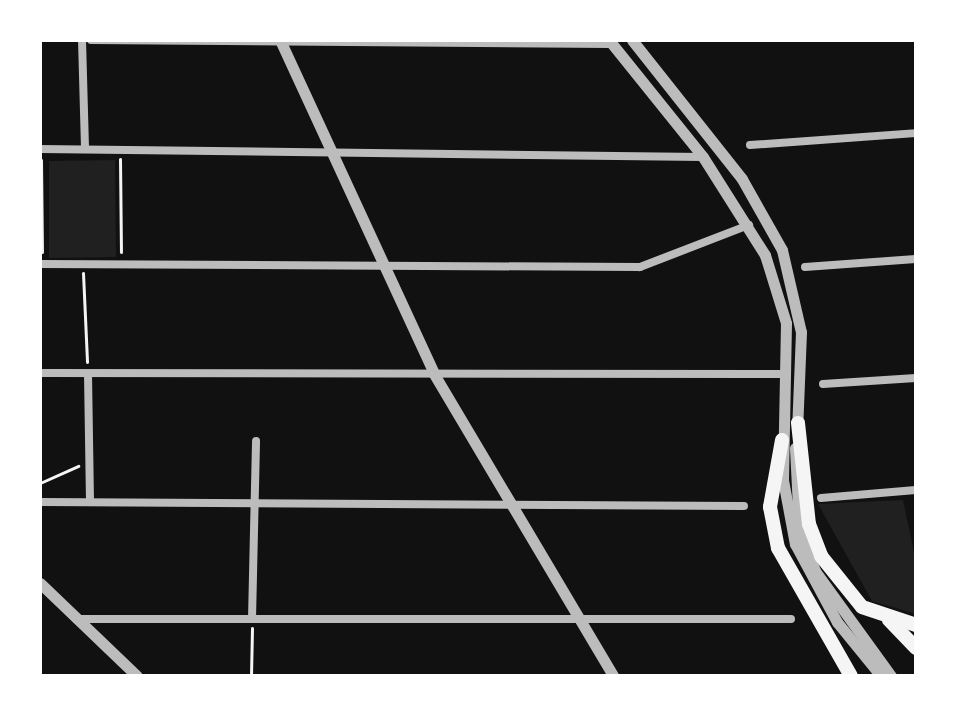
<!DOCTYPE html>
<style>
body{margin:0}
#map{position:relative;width:956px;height:716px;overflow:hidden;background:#111;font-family:"Golos Text",sans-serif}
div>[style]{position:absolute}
.green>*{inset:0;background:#202020}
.path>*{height:3px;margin:-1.5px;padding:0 1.5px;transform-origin:1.5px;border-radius:1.5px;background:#f5f5f5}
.minor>*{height:8px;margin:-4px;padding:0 4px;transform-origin:4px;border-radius:4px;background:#bcbcbc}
.tertiary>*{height:11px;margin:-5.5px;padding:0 5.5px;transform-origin:5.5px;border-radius:5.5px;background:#bcbcbc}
.trunk>*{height:14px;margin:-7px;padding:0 7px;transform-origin:7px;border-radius:7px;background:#f5f5f5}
span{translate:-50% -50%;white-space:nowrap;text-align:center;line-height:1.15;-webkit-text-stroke:8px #fff;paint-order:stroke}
.frame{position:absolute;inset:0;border:42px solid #fff;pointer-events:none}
</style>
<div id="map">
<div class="green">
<i style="clip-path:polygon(115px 160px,116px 257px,49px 258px,49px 161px)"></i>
<i style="clip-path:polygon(903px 500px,916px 562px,916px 614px,872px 601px,818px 504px)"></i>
</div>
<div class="path">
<i style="left:120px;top:159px;width:93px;rotate:89.4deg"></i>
<i style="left:41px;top:160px;width:92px;rotate:89.4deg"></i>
<i style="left:83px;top:273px;width:89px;rotate:87.4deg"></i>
<i style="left:40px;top:483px;width:42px;rotate:-24.1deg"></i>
<i style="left:251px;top:676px;width:48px;rotate:-88.8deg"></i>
</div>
<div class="minor">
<i style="left:82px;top:40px;width:109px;rotate:88.4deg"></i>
<i style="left:91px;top:40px;width:520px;rotate:0.44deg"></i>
<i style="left:750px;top:145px;width:166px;rotate:-4.1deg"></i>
<i style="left:40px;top:149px;width:663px;rotate:0.69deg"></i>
<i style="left:40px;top:264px;width:600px;rotate:0.29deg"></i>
<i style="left:640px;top:267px;width:117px;rotate:-21.1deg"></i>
<i style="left:805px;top:267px;width:111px;rotate:-4.1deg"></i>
<i style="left:40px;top:373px;width:747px;rotate:0.08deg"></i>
<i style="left:88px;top:374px;width:128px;rotate:89.1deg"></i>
<i style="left:823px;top:384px;width:93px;rotate:-3.7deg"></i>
<i style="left:821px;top:498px;width:95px;rotate:-4.8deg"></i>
<i style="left:40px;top:502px;width:704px;rotate:0.33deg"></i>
<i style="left:76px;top:619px;width:715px"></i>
<i style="left:252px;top:619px;width:178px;rotate:-88.7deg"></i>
</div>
<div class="tertiary">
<i style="left:280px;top:40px;width:368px;rotate:65.2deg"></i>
<i style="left:434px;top:374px;width:351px;rotate:59.3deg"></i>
<i style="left:609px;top:40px;width:150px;rotate:51.2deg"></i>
<i style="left:703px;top:157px;width:116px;rotate:57.7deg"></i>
<i style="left:765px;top:255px;width:71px;rotate:72.8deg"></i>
<i style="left:786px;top:323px;width:157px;rotate:91.1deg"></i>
<i style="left:783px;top:480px;width:65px;rotate:79.4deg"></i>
<i style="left:795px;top:544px;width:89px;rotate:61.7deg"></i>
<i style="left:837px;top:622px;width:70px;rotate:50.8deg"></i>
<i style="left:632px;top:40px;width:177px;rotate:51.6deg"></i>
<i style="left:742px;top:179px;width:81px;rotate:60.6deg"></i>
<i style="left:782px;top:250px;width:84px;rotate:77deg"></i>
<i style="left:801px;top:332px;width:99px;rotate:92.3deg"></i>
<i style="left:795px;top:448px;width:78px;rotate:87.1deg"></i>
<i style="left:799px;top:526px;width:48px;rotate:70.4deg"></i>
<i style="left:815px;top:571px;width:130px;rotate:54.1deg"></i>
<i style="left:40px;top:583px;width:134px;rotate:43.8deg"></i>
</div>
<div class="trunk">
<i style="left:798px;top:423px;width:102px;rotate:83.8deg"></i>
<i style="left:809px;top:524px;width:34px;rotate:69deg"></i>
<i style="left:821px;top:556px;width:65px;rotate:51.2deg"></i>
<i style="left:862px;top:607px;width:57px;rotate:18.4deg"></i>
<i style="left:782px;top:440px;width:68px;rotate:100.2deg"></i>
<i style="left:770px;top:507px;width:42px;rotate:79deg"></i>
<i style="left:778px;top:548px;width:147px;rotate:60.3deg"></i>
<i style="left:889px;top:620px;width:39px;rotate:46deg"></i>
</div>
<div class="frame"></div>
</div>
